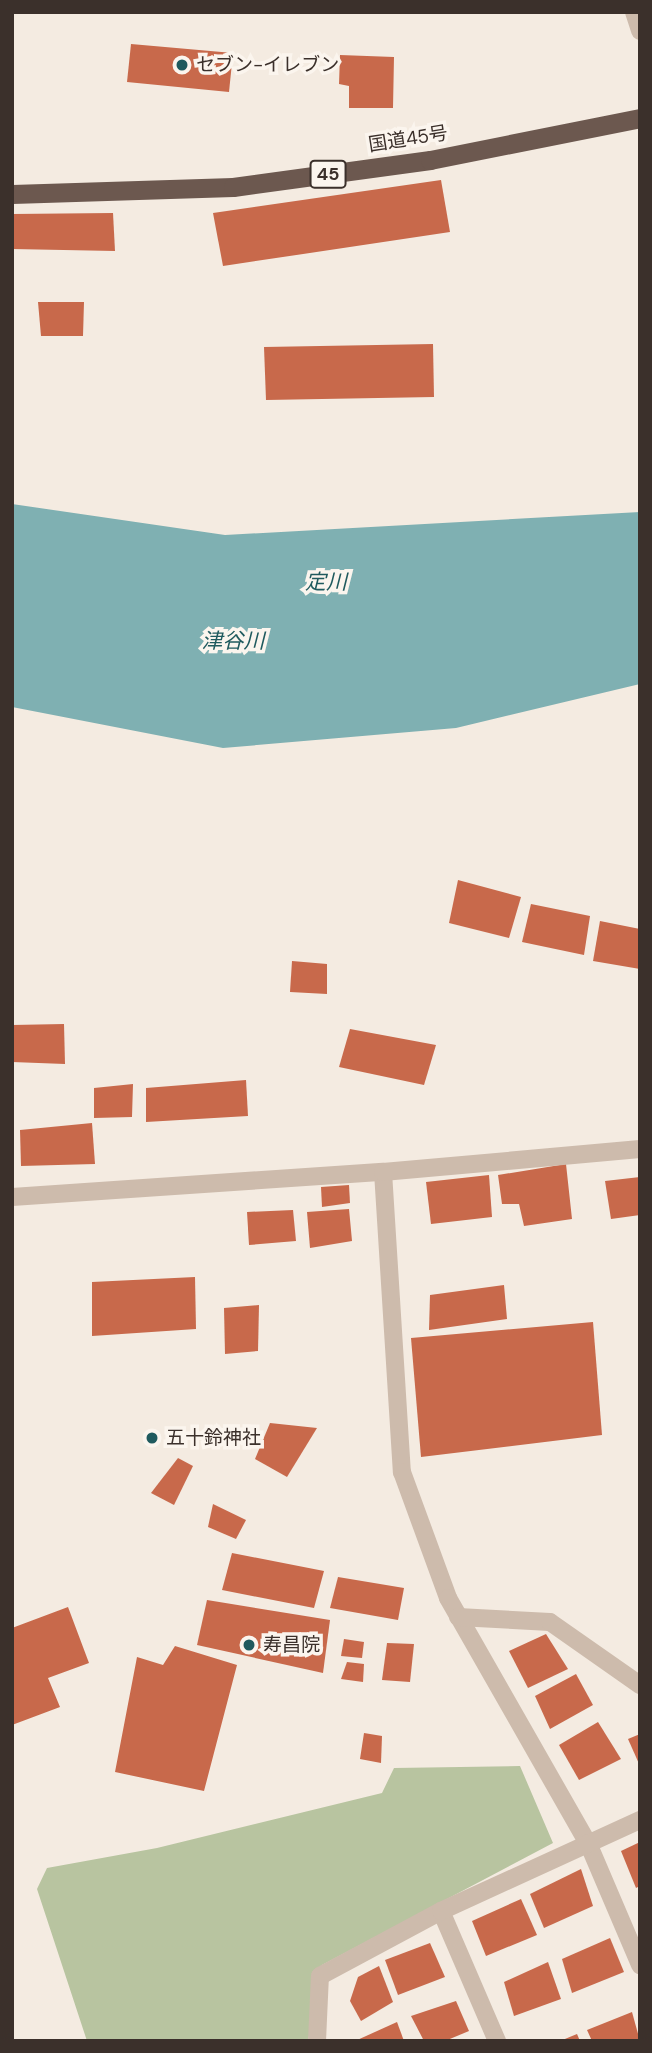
<!DOCTYPE html>
<meta charset="utf-8">
<style>
body{margin:0}
#map{position:relative;width:652px;height:2053px;overflow:hidden;background:#f4ebe1;font-family:"DM Sans","Noto Sans JP",sans-serif}
div>[style]{position:absolute}
.green>*{inset:0;background:#b8c4a0}
.water>*{inset:0;background:#7fb0b2}
.building>*{inset:0;background:#c8694b}
.minor>*{height:18px;margin:-9px;padding:0 9px;transform-origin:9px;border-radius:9px;background:#cdbbac}
.trunk>*{height:19px;margin:-9.5px;padding:0 9.5px;transform-origin:9.5px;border-radius:9.5px;background:#6c584f}
.dots>*{width:19px;height:19px;translate:-50% -50%;box-sizing:border-box;border:4px solid #fbf5ee;border-radius:50%}
span{translate:-50% -50%;white-space:nowrap;text-align:center;line-height:1.15;-webkit-text-stroke:7px #fbf5ee;paint-order:stroke}
.shield-label span{padding:2px 5px;background:#fbf5ee;border:2px solid;border-radius:5px;-webkit-text-stroke-width:0}
.shield-label{font-size:18px;color:#3b302b;font-weight:700}
.poi-label{font-size:19px;color:#3b302b}
.left{translate:0 -50%;text-align:left}
.street-label{font-size:19px;color:#3b302b}
.water-label{font-size:21px;color:#1f5a5e;font-style:italic}
.frame{position:absolute;inset:0;border:14px solid #3b302b;pointer-events:none}
</style>
<div id="map">
<div class="green">
<i style="clip-path:polygon(520px 1766px,553px 1843px,322px 1965px,308px 2041px,87px 2041px,37px 1889px,47px 1868px,157px 1848px,382px 1793px,394px 1768px)"></i>
</div>
<div class="water">
<i style="clip-path:polygon(12px 504px,225px 535px,640px 512px,640px 684px,456px 728px,223px 748px,12px 707px)"></i>
</div>
<div class="building">
<i style="clip-path:polygon(131px 44px,233px 53px,229px 92px,127px 82px)"></i>
<i style="clip-path:polygon(340px 55px,394px 57px,393px 108px,349px 108px,349px 86px,339px 84px)"></i>
<i style="clip-path:polygon(441px 180px,450px 232px,223px 266px,213px 213px)"></i>
<i style="clip-path:polygon(113px 213px,115px 251px,12px 249px,12px 214px)"></i>
<i style="clip-path:polygon(38px 302px,84px 302px,83px 336px,41px 336px)"></i>
<i style="clip-path:polygon(433px 344px,434px 397px,266px 400px,264px 347px)"></i>
<i style="clip-path:polygon(458px 880px,521px 897px,509px 938px,449px 923px)"></i>
<i style="clip-path:polygon(531px 904px,590px 916px,584px 955px,522px 942px)"></i>
<i style="clip-path:polygon(600px 921px,640px 929px,640px 969px,593px 961px)"></i>
<i style="clip-path:polygon(292px 961px,327px 964px,327px 994px,290px 992px)"></i>
<i style="clip-path:polygon(64px 1024px,65px 1064px,12px 1062px,12px 1025px)"></i>
<i style="clip-path:polygon(350px 1029px,436px 1045px,424px 1085px,339px 1067px)"></i>
<i style="clip-path:polygon(246px 1080px,248px 1116px,146px 1122px,146px 1088px)"></i>
<i style="clip-path:polygon(133px 1084px,132px 1117px,94px 1118px,94px 1088px)"></i>
<i style="clip-path:polygon(92px 1123px,95px 1164px,21px 1166px,20px 1130px)"></i>
<i style="clip-path:polygon(566px 1164px,572px 1219px,524px 1226px,519px 1204px,502px 1204px,498px 1175px)"></i>
<i style="clip-path:polygon(489px 1175px,492px 1217px,431px 1224px,426px 1182px)"></i>
<i style="clip-path:polygon(640px 1177px,640px 1215px,611px 1219px,605px 1181px)"></i>
<i style="clip-path:polygon(349px 1185px,350px 1203px,322px 1207px,321px 1187px)"></i>
<i style="clip-path:polygon(349px 1209px,352px 1241px,310px 1248px,307px 1212px)"></i>
<i style="clip-path:polygon(293px 1210px,296px 1241px,249px 1245px,247px 1212px)"></i>
<i style="clip-path:polygon(195px 1277px,196px 1329px,92px 1336px,92px 1282px)"></i>
<i style="clip-path:polygon(504px 1285px,507px 1319px,429px 1330px,430px 1295px)"></i>
<i style="clip-path:polygon(259px 1305px,258px 1351px,225px 1354px,224px 1308px)"></i>
<i style="clip-path:polygon(593px 1322px,602px 1435px,421px 1457px,411px 1338px)"></i>
<i style="clip-path:polygon(270px 1423px,317px 1428px,287px 1477px,255px 1459px)"></i>
<i style="clip-path:polygon(178px 1458px,193px 1466px,174px 1505px,151px 1493px)"></i>
<i style="clip-path:polygon(213px 1504px,246px 1520px,236px 1539px,208px 1527px)"></i>
<i style="clip-path:polygon(232px 1553px,324px 1571px,314px 1608px,222px 1590px)"></i>
<i style="clip-path:polygon(338px 1577px,404px 1588px,398px 1620px,330px 1608px)"></i>
<i style="clip-path:polygon(207px 1600px,330px 1620px,323px 1673px,197px 1645px)"></i>
<i style="clip-path:polygon(68px 1607px,89px 1663px,48px 1678px,60px 1707px,12px 1725px,12px 1628px)"></i>
<i style="clip-path:polygon(546px 1634px,568px 1669px,528px 1688px,509px 1651px)"></i>
<i style="clip-path:polygon(344px 1639px,364px 1642px,362px 1658px,341px 1656px)"></i>
<i style="clip-path:polygon(387px 1643px,414px 1644px,410px 1682px,382px 1680px)"></i>
<i style="clip-path:polygon(175px 1646px,237px 1665px,204px 1791px,115px 1772px,137px 1657px,163px 1665px)"></i>
<i style="clip-path:polygon(347px 1662px,364px 1664px,363px 1682px,341px 1679px)"></i>
<i style="clip-path:polygon(576px 1674px,593px 1705px,550px 1729px,535px 1696px)"></i>
<i style="clip-path:polygon(598px 1722px,621px 1759px,579px 1780px,559px 1745px)"></i>
<i style="clip-path:polygon(364px 1733px,382px 1736px,381px 1763px,360px 1759px)"></i>
<i style="clip-path:polygon(640px 1734px,640px 1766px,628px 1739px)"></i>
<i style="clip-path:polygon(640px 1842px,640px 1886px,636px 1888px,621px 1851px)"></i>
<i style="clip-path:polygon(581px 1869px,593px 1906px,544px 1928px,530px 1894px)"></i>
<i style="clip-path:polygon(521px 1899px,537px 1935px,486px 1956px,472px 1921px)"></i>
<i style="clip-path:polygon(610px 1938px,624px 1972px,572px 1993px,562px 1959px)"></i>
<i style="clip-path:polygon(430px 1943px,445px 1977px,398px 1995px,385px 1960px)"></i>
<i style="clip-path:polygon(548px 1962px,561px 1999px,514px 2016px,504px 1982px)"></i>
<i style="clip-path:polygon(379px 1966px,393px 2002px,361px 2021px,350px 2001px,358px 1977px)"></i>
<i style="clip-path:polygon(456px 2001px,469px 2031px,445px 2041px,424px 2041px,411px 2016px)"></i>
<i style="clip-path:polygon(632px 2012px,640px 2041px,592px 2041px,587px 2030px)"></i>
<i style="clip-path:polygon(397px 2022px,404px 2041px,355px 2041px)"></i>
<i style="clip-path:polygon(577px 2034px,580px 2041px,560px 2041px)"></i>
</div>
<div class="minor">
<i style="left:634px;top:12px;width:20px;rotate:72deg"></i>
<i style="left:383px;top:1172px;width:301px;rotate:86.4deg"></i>
<i style="left:402px;top:1472px;width:134px;rotate:69.9deg"></i>
<i style="left:448px;top:1598px;width:282px;rotate:60.3deg"></i>
<i style="left:588px;top:1843px;width:133px;rotate:66.9deg"></i>
<i style="left:12px;top:1197px;width:372px;rotate:-3.9deg"></i>
<i style="left:383px;top:1172px;width:258px;rotate:-5.1deg"></i>
<i style="left:458px;top:1617px;width:92px;rotate:3.1deg"></i>
<i style="left:550px;top:1622px;width:110px;rotate:35deg"></i>
<i style="left:441px;top:1911px;width:142px;rotate:66.7deg"></i>
<i style="left:317px;top:2041px;width:65px;rotate:-87.4deg"></i>
<i style="left:320px;top:1976px;width:137px;rotate:-28.2deg"></i>
<i style="left:441px;top:1911px;width:219px;rotate:-24.6deg"></i>
</div>
<div class="trunk">
<i style="left:12px;top:194px;width:221px;rotate:-1.8deg"></i>
<i style="left:233px;top:187px;width:199px;rotate:-7.8deg"></i>
<i style="left:430px;top:160px;width:214px;rotate:-11.3deg"></i>
</div>
<div class="dots">
<i style="left:182px;top:65px;background:#1f5a5e"></i>
<i style="left:152px;top:1438px;background:#1f5a5e"></i>
<i style="left:249px;top:1645px;background:#1f5a5e"></i>
</div>
<div class="shield-label">
<span style="left:328px;top:174px">45</span>
</div>
<div class="poi-label">
<span class="left" style="left:196px;top:65px">セブン-イレブン</span>
<span class="left" style="left:166px;top:1438px">五十鈴神社</span>
<span class="left" style="left:263px;top:1645px">寿昌院</span>
</div>
<div class="street-label">
<span style="left:408px;top:139px;rotate:-9deg">国道45号</span>
</div>
<div class="water-label">
<span style="left:326px;top:582px">定川</span>
<span style="left:233px;top:641px">津谷川</span>
</div>
<div class="frame"></div>
</div>
